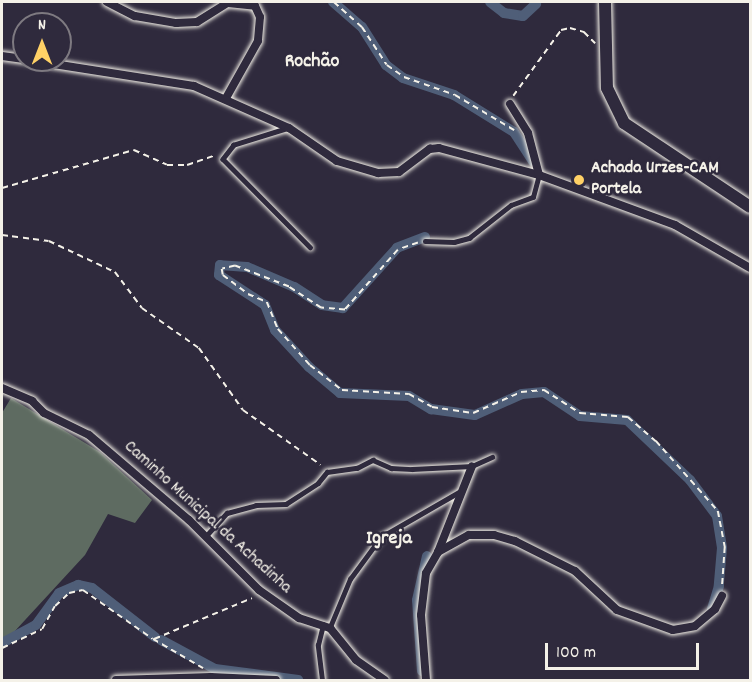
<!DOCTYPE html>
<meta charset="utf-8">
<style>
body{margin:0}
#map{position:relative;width:752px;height:682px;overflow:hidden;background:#2f2a3d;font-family:Dekko,sans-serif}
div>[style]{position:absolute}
.green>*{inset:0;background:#5e6b61}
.canal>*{height:10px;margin:-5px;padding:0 5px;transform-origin:5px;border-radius:5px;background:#4f5e78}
.path>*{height:1.5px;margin-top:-0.75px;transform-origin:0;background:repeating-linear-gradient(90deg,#f4f1e8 0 6px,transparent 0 10.5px)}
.roads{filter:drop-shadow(0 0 2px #f4f1e8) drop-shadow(0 0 2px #f4f1e8)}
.lane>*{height:4.5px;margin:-2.25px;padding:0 2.25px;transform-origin:2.25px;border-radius:2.25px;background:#2f2a3d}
.street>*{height:8px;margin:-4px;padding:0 4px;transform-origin:4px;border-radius:4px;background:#2f2a3d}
.secondary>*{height:12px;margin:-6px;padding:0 6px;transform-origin:6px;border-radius:6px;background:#2f2a3d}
.dots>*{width:16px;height:16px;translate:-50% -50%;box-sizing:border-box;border:3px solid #2f2a3d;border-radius:50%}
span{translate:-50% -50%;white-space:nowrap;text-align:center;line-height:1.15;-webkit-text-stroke:5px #2f2a3d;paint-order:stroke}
.poi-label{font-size:18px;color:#f4f1e8;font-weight:700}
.left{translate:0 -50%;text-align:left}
.street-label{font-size:18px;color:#f4f1e8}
.neighbourhood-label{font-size:20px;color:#f4f1e8;font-weight:700}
.frame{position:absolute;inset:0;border:3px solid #f4f1e8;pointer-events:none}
.north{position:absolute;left:12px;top:12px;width:60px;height:60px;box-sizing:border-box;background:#2f2a3d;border:2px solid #7e7a81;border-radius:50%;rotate:0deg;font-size:16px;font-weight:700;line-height:24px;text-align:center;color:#f4f1e8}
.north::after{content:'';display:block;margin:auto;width:21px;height:27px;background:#ffd166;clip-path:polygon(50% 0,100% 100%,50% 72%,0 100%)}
.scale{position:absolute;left:545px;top:643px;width:154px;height:27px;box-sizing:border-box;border:3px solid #f4f1e8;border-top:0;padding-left:8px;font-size:18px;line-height:21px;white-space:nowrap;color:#f4f1e8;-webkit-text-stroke:4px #2f2a3d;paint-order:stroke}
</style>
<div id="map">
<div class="green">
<i style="clip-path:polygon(11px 398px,100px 452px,152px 500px,135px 523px,108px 514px,85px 555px,2px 645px,2px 413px)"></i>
</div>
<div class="canal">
<i style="left:333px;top:2px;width:38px;rotate:41deg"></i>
<i style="left:362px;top:27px;width:45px;rotate:57.7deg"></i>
<i style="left:386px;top:65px;width:21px;rotate:37deg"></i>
<i style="left:403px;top:78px;width:54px;rotate:18.4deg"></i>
<i style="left:454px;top:95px;width:70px;rotate:31.7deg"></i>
<i style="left:514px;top:132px;width:35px;rotate:57deg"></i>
<i style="left:490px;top:2px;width:18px;rotate:38deg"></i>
<i style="left:504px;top:13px;width:19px;rotate:9deg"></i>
<i style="left:523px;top:16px;width:18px;rotate:-43deg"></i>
<i style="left:425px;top:237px;width:30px;rotate:159deg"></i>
<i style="left:397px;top:248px;width:81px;rotate:132deg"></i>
<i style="left:343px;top:308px;width:21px;rotate:-172deg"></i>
<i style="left:322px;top:305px;width:33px;rotate:-147deg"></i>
<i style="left:294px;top:287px;width:51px;rotate:-156.9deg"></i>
<i style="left:247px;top:267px;width:27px;rotate:-176deg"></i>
<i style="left:220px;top:265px;width:10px;rotate:96deg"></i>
<i style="left:219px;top:275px;width:55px;rotate:33.1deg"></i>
<i style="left:265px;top:305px;width:27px;rotate:68deg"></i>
<i style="left:275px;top:330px;width:50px;rotate:47.4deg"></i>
<i style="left:309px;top:367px;width:40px;rotate:40deg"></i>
<i style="left:340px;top:393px;width:69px;rotate:2.5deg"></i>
<i style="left:409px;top:396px;width:26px;rotate:31deg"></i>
<i style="left:431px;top:409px;width:44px;rotate:7.8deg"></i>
<i style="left:475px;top:415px;width:51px;rotate:-24.1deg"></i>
<i style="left:522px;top:394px;width:22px;rotate:-5deg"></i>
<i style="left:544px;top:392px;width:43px;rotate:33.7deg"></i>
<i style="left:580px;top:416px;width:47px;rotate:4.9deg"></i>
<i style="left:627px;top:420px;width:87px;rotate:43.6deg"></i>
<i style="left:690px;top:480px;width:45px;rotate:53.1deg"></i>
<i style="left:717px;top:516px;width:32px;rotate:81deg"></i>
<i style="left:722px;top:548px;width:38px;rotate:95deg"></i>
<i style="left:719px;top:586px;width:24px;rotate:107deg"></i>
<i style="left:161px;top:640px;width:61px;rotate:28.2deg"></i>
<i style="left:215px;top:669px;width:84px;rotate:7.5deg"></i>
<i style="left:2px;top:643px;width:38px;rotate:-28deg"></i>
<i style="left:36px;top:625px;width:39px;rotate:-54deg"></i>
<i style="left:59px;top:593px;width:21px;rotate:-23deg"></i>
<i style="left:78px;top:585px;width:14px;rotate:12deg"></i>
<i style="left:92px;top:588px;width:80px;rotate:37.9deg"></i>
<i style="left:422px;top:671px;width:71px;rotate:-94deg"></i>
<i style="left:417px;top:600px;width:45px;rotate:-77.2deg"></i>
</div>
<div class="path">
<i style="left:334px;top:2px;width:38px;rotate:42deg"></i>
<i style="left:362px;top:27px;width:45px;rotate:56.7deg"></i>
<i style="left:387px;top:65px;width:21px;rotate:35deg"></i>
<i style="left:404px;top:77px;width:54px;rotate:19.4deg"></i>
<i style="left:455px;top:95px;width:69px;rotate:30.7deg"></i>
<i style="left:513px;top:96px;width:82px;rotate:-54deg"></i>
<i style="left:561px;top:30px;width:9px;rotate:-13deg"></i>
<i style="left:570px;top:28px;width:15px;rotate:16deg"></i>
<i style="left:584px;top:32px;width:16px;rotate:45deg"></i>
<i style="left:2px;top:188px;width:137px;rotate:-16.1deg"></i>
<i style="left:134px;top:150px;width:36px;rotate:24deg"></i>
<i style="left:167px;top:165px;width:20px"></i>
<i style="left:187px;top:165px;width:31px;rotate:-19deg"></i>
<i style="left:2px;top:235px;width:47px;rotate:7.3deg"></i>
<i style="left:49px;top:241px;width:73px;rotate:25.2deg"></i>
<i style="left:115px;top:272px;width:45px;rotate:53.1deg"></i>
<i style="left:142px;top:308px;width:70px;rotate:35.1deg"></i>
<i style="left:199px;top:348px;width:76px;rotate:54.6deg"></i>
<i style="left:243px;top:410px;width:95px;rotate:35.2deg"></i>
<i style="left:418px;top:243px;width:21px;rotate:161deg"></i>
<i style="left:398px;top:250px;width:80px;rotate:131.5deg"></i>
<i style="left:345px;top:310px;width:24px;rotate:-175deg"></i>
<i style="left:321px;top:308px;width:38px;rotate:-147deg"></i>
<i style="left:289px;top:287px;width:58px;rotate:-158.7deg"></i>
<i style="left:235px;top:266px;width:13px;rotate:167deg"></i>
<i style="left:222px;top:269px;width:6px;rotate:81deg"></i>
<i style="left:223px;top:275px;width:31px;rotate:37deg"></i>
<i style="left:248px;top:294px;width:21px;rotate:23deg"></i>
<i style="left:267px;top:302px;width:29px;rotate:68deg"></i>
<i style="left:278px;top:329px;width:48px;rotate:48.4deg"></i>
<i style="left:310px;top:365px;width:41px;rotate:38deg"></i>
<i style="left:342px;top:390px;width:67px;rotate:3.4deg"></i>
<i style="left:409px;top:394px;width:26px;rotate:29deg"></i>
<i style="left:432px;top:407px;width:41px;rotate:8.3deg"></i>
<i style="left:473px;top:413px;width:52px;rotate:-23.6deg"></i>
<i style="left:521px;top:392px;width:23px;rotate:-5deg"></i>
<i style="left:544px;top:390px;width:43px;rotate:32.6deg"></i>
<i style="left:580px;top:413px;width:48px;rotate:4.8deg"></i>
<i style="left:628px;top:417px;width:37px;rotate:41deg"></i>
<i style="left:656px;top:441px;width:94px;rotate:48.5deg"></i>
<i style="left:718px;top:511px;width:37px;rotate:79deg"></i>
<i style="left:725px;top:547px;width:39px;rotate:94deg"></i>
<i style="left:154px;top:639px;width:106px;rotate:-22.7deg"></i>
<i style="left:2px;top:648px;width:44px;rotate:-25.4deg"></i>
<i style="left:42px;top:629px;width:26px;rotate:-61deg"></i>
<i style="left:55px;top:606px;width:19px;rotate:-43deg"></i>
<i style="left:69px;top:593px;width:14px;rotate:-12deg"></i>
<i style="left:83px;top:590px;width:85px;rotate:35deg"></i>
<i style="left:153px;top:639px;width:58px;rotate:30.1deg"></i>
</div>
<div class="roads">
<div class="lane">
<i style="left:289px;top:128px;width:58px;rotate:162.8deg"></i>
<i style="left:234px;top:145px;width:18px;rotate:128deg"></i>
<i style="left:223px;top:159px;width:124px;rotate:45.3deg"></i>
<i style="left:425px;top:241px;width:29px;rotate:2deg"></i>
<i style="left:454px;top:242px;width:16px;rotate:-15deg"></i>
<i style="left:469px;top:238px;width:53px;rotate:-38.2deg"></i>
<i style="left:511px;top:205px;width:23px;rotate:-20deg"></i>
<i style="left:533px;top:197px;width:23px;rotate:-75deg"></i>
<i style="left:206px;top:536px;width:31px;rotate:-48deg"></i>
<i style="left:227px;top:513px;width:30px;rotate:-15deg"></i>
<i style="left:256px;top:505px;width:30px;rotate:-2deg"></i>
<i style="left:286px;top:504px;width:38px;rotate:-33deg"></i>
<i style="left:318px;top:483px;width:14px;rotate:-51deg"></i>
<i style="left:327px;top:472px;width:30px;rotate:-8deg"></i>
<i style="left:357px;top:468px;width:18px;rotate:-27deg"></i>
<i style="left:373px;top:460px;width:20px;rotate:24deg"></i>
<i style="left:391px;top:468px;width:21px;rotate:3deg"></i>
<i style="left:412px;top:469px;width:60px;rotate:-2.9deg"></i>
<i style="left:472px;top:466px;width:22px;rotate:-24deg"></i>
<i style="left:330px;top:627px;width:52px;rotate:-67.4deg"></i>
<i style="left:350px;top:579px;width:52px;rotate:-53.6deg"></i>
<i style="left:381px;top:537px;width:90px;rotate:-30deg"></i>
<i style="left:322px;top:680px;width:35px;rotate:-97deg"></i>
<i style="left:318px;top:645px;width:21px;rotate:-76deg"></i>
</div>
<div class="street">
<i style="left:107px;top:2px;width:31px;rotate:27deg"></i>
<i style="left:135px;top:16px;width:42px;rotate:9.7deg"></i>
<i style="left:176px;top:23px;width:21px;rotate:-3deg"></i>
<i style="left:197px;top:22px;width:36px;rotate:-32deg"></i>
<i style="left:228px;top:3px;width:27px;rotate:6deg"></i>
<i style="left:255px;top:6px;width:12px;rotate:66deg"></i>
<i style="left:260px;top:17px;width:24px;rotate:95deg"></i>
<i style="left:258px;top:41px;width:65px;rotate:119.3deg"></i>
<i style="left:2px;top:56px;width:22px;rotate:8deg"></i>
<i style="left:28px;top:60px;width:168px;rotate:8.9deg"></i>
<i style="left:194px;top:86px;width:104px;rotate:23.9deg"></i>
<i style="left:289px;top:128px;width:58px;rotate:34.5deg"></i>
<i style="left:337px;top:161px;width:43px;rotate:16.3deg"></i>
<i style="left:378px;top:173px;width:21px;rotate:-3deg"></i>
<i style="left:399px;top:172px;width:39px;rotate:-37deg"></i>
<i style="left:430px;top:149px;width:9px;rotate:-6deg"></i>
<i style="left:439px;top:148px;width:104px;rotate:15.1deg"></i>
<i style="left:539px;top:175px;width:145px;rotate:20.2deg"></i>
<i style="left:675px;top:225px;width:86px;rotate:29.8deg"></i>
<i style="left:510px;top:104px;width:34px;rotate:58deg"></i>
<i style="left:528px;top:133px;width:43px;rotate:75.3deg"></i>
<i style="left:2px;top:388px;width:33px;rotate:23deg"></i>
<i style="left:32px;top:401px;width:17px;rotate:45deg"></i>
<i style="left:44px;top:413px;width:50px;rotate:26.1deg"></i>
<i style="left:89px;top:435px;width:131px;rotate:40.4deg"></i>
<i style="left:189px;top:520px;width:99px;rotate:45deg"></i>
<i style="left:259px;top:590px;width:49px;rotate:35deg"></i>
<i style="left:299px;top:618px;width:33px;rotate:18deg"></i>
<i style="left:330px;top:628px;width:41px;rotate:50.9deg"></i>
<i style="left:356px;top:660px;width:35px;rotate:35deg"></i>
<i style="left:438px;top:552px;width:92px;rotate:-68.4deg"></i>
<i style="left:116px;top:680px;width:95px;rotate:-1.8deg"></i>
<i style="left:211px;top:677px;width:65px;rotate:2.6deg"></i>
<i style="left:426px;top:680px;width:65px;rotate:-94.4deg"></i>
<i style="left:421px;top:615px;width:42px;rotate:-83.2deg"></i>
<i style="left:426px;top:573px;width:24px;rotate:-60deg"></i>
<i style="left:438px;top:552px;width:35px;rotate:-29deg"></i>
<i style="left:469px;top:535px;width:25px"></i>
<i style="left:494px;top:535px;width:22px;rotate:16deg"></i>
<i style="left:515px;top:541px;width:67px;rotate:26.6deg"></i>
<i style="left:575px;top:571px;width:57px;rotate:42.9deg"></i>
<i style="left:617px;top:610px;width:59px;rotate:19.7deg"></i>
<i style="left:673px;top:630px;width:22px;rotate:-10deg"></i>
<i style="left:695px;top:626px;width:26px;rotate:-40deg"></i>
<i style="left:715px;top:609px;width:15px;rotate:-62deg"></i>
</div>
<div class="secondary">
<i style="left:605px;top:2px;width:86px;rotate:88.7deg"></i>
<i style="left:607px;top:88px;width:39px;rotate:64deg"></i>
<i style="left:624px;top:123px;width:151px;rotate:33.7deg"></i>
</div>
</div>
<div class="dots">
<i style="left:579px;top:180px;background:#ffd166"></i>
</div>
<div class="poi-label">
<span class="left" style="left:591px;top:180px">Achada Urzes-CAM<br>Portela</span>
</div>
<div class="street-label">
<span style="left:207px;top:518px;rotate:42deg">Caminho Municipal da Achadinha</span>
</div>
<div class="neighbourhood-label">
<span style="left:312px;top:62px">Rochão</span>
<span style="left:389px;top:539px">Igreja</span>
</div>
<div class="frame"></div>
<div class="north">N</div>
<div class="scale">100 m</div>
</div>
